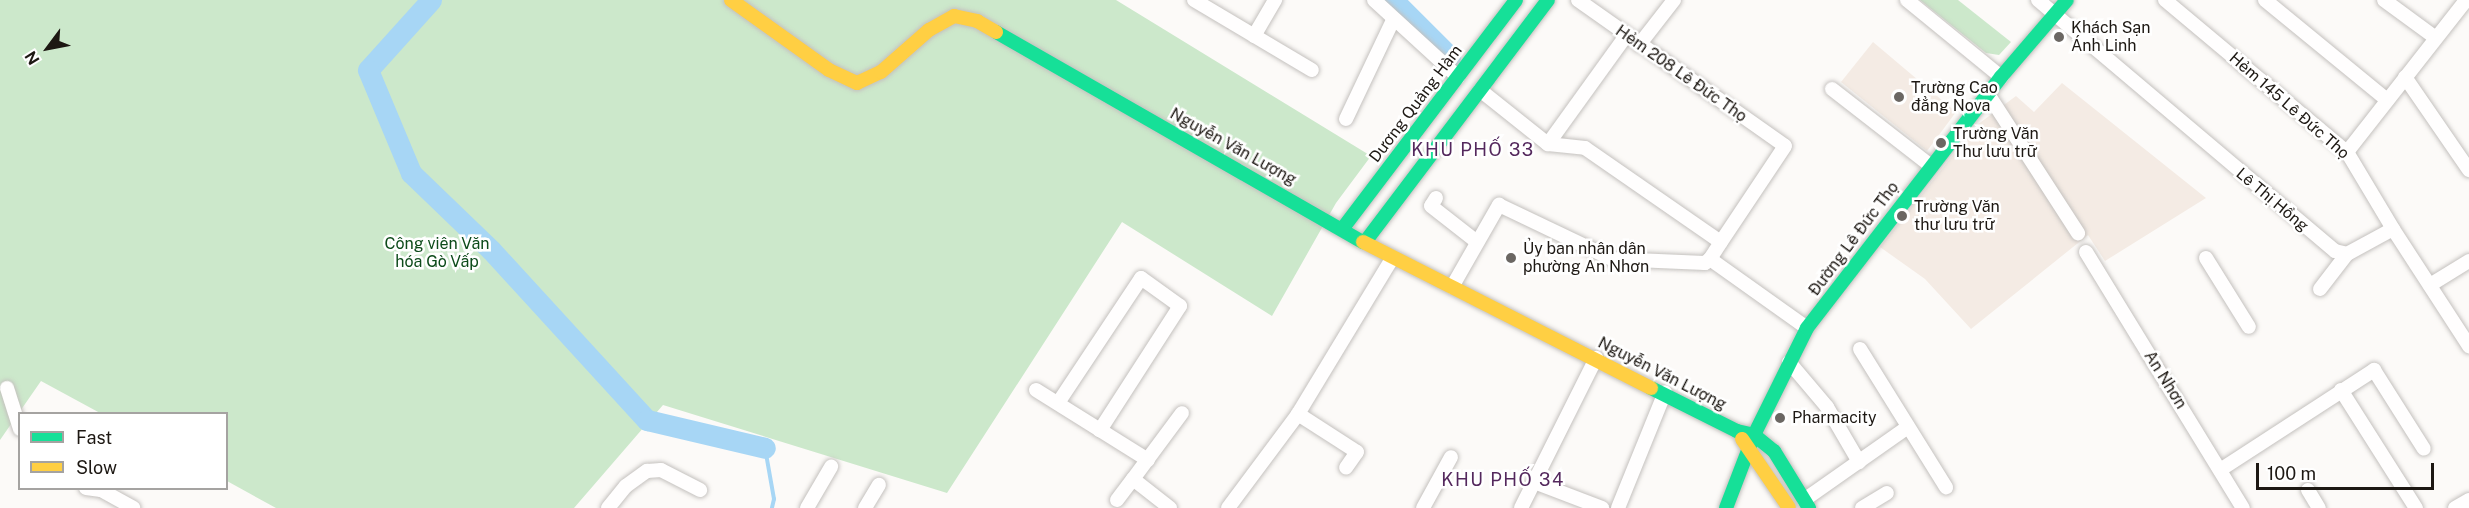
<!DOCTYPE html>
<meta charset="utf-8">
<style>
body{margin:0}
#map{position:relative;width:2469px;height:508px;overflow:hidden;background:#fcfaf8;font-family:"Public Sans",sans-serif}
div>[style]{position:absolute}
.built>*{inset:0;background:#f4ebe4}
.green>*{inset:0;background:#cce8cb}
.stream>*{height:4px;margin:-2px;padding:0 2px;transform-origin:2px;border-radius:2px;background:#a7d6f5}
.river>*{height:21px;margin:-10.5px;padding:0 10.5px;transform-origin:10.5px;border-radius:10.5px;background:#a7d6f5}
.roads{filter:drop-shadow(0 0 2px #c4c1be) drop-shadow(0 0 2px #c4c1be)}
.street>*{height:14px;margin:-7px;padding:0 7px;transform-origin:7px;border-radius:7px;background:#fffefe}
.fast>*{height:14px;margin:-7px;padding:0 7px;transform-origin:7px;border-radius:7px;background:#16e098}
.slow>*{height:14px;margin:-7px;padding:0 7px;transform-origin:7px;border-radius:7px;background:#ffcf43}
.dots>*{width:16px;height:16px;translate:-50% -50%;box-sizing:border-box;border:3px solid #fff;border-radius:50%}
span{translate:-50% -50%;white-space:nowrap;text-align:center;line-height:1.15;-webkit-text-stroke:5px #fff;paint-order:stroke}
.poi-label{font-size:16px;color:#1d1813}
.left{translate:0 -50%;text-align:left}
.street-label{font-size:16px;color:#1d1813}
.park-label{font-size:16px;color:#0d4b1a}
.neighbourhood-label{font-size:18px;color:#54285d;letter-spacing:1.5px}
.legend{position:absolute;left:18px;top:412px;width:210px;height:78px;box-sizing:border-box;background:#fff;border:2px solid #a5a3a1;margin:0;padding:8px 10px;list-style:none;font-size:18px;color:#1d1813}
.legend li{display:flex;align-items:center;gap:12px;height:30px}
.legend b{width:30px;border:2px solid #a5a3a1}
.north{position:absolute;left:18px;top:18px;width:60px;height:60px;-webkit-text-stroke:4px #fff;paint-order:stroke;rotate:238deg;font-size:16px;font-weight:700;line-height:24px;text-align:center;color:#1d1813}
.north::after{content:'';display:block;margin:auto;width:21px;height:27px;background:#1d1813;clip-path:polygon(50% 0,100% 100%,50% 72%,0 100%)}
.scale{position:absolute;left:2256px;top:463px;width:178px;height:27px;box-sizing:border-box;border:3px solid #1d1813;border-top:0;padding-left:8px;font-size:18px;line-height:21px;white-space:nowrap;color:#1d1813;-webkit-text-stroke:4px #fff;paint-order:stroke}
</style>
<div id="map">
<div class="built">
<i style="clip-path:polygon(1873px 42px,1956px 112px,1927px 151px,1841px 82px)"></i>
<i style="clip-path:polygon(2062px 83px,2206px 198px,2105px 261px,2088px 235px,1971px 329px,1925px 279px,1880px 247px,1977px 125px,2016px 96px,2034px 112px)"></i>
</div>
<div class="green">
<i style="clip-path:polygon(0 0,1116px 0,1371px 156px,1336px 203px,1272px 316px,1122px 222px,947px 493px,663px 405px,574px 508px,276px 508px,227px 481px,226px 414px,100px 413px,41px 381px,0 440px)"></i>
<i style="clip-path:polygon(1920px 0,1958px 0,2011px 42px,1999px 55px,1986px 53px)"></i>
</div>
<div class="stream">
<i style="left:765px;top:448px;width:52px;rotate:80deg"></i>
<i style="left:774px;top:499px;width:9px;rotate:103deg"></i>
</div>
<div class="river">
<i style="left:431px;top:0;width:94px;rotate:132deg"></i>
<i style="left:368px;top:70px;width:112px;rotate:67.3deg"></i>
<i style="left:411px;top:173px;width:111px;rotate:43.9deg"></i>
<i style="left:491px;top:250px;width:231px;rotate:47.5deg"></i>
<i style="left:647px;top:420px;width:121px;rotate:13.3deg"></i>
<i style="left:1393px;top:0;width:81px;rotate:45deg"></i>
</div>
<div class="roads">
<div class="street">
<i style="left:1194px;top:0;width:137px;rotate:30.7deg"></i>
<i style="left:1374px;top:0;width:114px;rotate:42.5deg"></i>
<i style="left:1578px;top:0;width:253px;rotate:35.2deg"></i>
<i style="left:1785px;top:146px;width:115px;rotate:123.7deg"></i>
<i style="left:1907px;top:0;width:122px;rotate:39.3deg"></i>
<i style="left:2038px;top:0;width:389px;rotate:40.2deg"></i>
<i style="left:2335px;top:251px;width:12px;rotate:14deg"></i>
<i style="left:2347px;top:254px;width:52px;rotate:-28.5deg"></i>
<i style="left:2393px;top:229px;width:140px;rotate:57deg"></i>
<i style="left:2165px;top:0;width:237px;rotate:39.9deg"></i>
<i style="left:2347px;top:152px;width:90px;rotate:59.1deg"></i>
<i style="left:2265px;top:0;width:158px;rotate:39.3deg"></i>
<i style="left:2384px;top:0;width:64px;rotate:36.2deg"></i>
<i style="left:1254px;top:36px;width:42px;rotate:-59.7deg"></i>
<i style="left:1639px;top:45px;width:57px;rotate:-52.1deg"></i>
<i style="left:2405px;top:77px;width:113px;rotate:55.5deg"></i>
<i style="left:1832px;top:89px;width:125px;rotate:37.9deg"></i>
<i style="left:1480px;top:90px;width:87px;rotate:38.5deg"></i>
<i style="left:1548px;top:144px;width:37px;rotate:6deg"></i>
<i style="left:1585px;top:148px;width:165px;rotate:34.7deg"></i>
<i style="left:1721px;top:242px;width:20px;rotate:123deg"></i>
<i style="left:1710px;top:259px;width:119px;rotate:35.4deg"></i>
<i style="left:1988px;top:94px;width:166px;rotate:57.1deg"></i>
<i style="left:1346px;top:119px;width:110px;rotate:-64.6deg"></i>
<i style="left:1548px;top:144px;width:133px;rotate:-54.2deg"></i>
<i style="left:2347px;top:152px;width:193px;rotate:-51.9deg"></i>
<i style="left:1436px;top:198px;width:9px;rotate:122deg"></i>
<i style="left:1431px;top:206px;width:58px;rotate:38deg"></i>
<i style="left:2086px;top:252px;width:300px;rotate:58.5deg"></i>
<i style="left:2206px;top:258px;width:81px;rotate:58.1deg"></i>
<i style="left:2430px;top:285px;width:46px;rotate:-31.6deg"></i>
<i style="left:1452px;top:287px;width:95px;rotate:-60.2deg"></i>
<i style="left:1499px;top:205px;width:125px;rotate:25.5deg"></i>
<i style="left:1612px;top:259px;width:93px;rotate:2.5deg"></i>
<i style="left:1705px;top:263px;width:6px;rotate:-39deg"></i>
<i style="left:2320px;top:289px;width:44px;rotate:-52.4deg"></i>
<i style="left:1860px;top:349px;width:163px;rotate:58.1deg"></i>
<i style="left:1789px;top:362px;width:59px;rotate:49.8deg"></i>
<i style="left:1827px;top:407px;width:64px;rotate:59.8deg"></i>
<i style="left:7px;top:388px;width:43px;rotate:72.4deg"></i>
<i style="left:1036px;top:390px;width:132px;rotate:32deg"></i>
<i style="left:2341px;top:390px;width:140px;rotate:57.6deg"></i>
<i style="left:1058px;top:403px;width:150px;rotate:-56.4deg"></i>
<i style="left:1141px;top:278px;width:48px;rotate:35.7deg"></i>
<i style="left:1180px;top:306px;width:148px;rotate:122.8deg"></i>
<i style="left:1298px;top:414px;width:70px;rotate:32.8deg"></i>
<i style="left:1357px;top:452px;width:19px;rotate:125deg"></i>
<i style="left:2220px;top:470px;width:184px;rotate:-33deg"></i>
<i style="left:2374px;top:370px;width:93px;rotate:57.7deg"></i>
<i style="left:1534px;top:482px;width:73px;rotate:20.9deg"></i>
<i style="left:86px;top:488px;width:15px;rotate:8deg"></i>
<i style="left:101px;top:490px;width:37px;rotate:29deg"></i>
<i style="left:2308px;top:490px;width:21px;rotate:59deg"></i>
<i style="left:1117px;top:500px;width:26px;rotate:-53deg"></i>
<i style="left:1804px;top:500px;width:127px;rotate:-35.1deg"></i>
<i style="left:608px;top:508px;width:28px;rotate:-51deg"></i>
<i style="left:626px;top:486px;width:26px;rotate:-36deg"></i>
<i style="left:647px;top:471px;width:14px;rotate:-4deg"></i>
<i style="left:661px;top:470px;width:44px;rotate:27.1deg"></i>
<i style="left:807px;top:508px;width:48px;rotate:-59.7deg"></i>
<i style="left:865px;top:508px;width:27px;rotate:-59deg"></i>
<i style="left:1170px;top:508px;width:47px;rotate:-141.9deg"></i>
<i style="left:1133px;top:479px;width:82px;rotate:-53.4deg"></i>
<i style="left:1228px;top:508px;width:117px;rotate:-53.3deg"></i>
<i style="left:1298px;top:414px;width:181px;rotate:-58.8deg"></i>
<i style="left:1423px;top:508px;width:58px;rotate:-61.2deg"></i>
<i style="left:1521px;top:508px;width:168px;rotate:-63.4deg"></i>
<i style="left:1618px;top:508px;width:125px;rotate:-67.9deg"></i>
<i style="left:1862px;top:508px;width:29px;rotate:-31deg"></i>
<i style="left:2455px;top:508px;width:16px;rotate:-30deg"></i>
</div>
<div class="fast">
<i style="left:996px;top:32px;width:423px;rotate:29.8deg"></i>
<i style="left:1343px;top:228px;width:286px;rotate:-52.8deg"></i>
<i style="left:1365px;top:242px;width:303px;rotate:-52.9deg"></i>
<i style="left:1651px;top:388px;width:96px;rotate:26.6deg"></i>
<i style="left:1737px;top:431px;width:17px;rotate:13deg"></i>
<i style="left:1754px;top:435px;width:26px;rotate:39deg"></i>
<i style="left:1774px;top:451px;width:67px;rotate:58.4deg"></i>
<i style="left:1726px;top:508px;width:78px;rotate:-69deg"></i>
<i style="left:1754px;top:435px;width:119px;rotate:-63.6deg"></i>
<i style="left:1807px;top:328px;width:317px;rotate:-52.3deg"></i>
<i style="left:2001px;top:77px;width:101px;rotate:-49.4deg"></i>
</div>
<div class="slow">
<i style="left:731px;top:0;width:120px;rotate:35.5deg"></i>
<i style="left:829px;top:70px;width:31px;rotate:25deg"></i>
<i style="left:857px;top:83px;width:26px;rotate:-25deg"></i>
<i style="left:881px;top:72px;width:64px;rotate:-41.2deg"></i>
<i style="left:929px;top:30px;width:29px;rotate:-29deg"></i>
<i style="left:954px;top:16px;width:24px;rotate:12deg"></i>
<i style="left:977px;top:21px;width:22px;rotate:30deg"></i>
<i style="left:1363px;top:242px;width:323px;rotate:26.9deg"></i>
<i style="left:1742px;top:439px;width:83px;rotate:55.7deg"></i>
</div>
</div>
<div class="dots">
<i style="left:2059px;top:37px;background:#6b6763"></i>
<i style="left:1899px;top:97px;background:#6b6763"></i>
<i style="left:1941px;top:143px;background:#6b6763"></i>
<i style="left:1902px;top:216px;background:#6b6763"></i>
<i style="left:1511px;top:258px;background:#6b6763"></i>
<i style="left:1780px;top:418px;background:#6b6763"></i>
</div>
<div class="poi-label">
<span class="left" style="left:2071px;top:37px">Khách Sạn<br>Ánh Linh</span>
<span class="left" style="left:1911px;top:97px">Trường Cao<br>đẳng Nova</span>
<span class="left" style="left:1953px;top:143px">Trường Văn<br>Thư lưu trữ</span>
<span class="left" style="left:1914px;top:216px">Trường Văn<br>thư lưu trữ</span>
<span class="left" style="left:1523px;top:258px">Ủy ban nhân dân<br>phường An Nhơn</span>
<span class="left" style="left:1792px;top:418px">Pharmacity</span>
</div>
<div class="street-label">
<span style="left:1681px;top:74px;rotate:35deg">Hẻm 208 Lê Đức Thọ</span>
<span style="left:1416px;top:104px;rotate:-53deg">Dương Quảng Hàm</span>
<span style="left:2289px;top:106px;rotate:41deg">Hẻm 145 Lê Đức Thọ</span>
<span style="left:1233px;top:147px;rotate:29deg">Nguyễn Văn Lượng</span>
<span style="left:2272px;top:200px;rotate:40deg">Lê Thị Hồng</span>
<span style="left:1854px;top:239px;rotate:-53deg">Đường Lê Đức Thọ</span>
<span style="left:1662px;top:374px;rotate:27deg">Nguyễn Văn Lượng</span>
<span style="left:2165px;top:380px;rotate:58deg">An Nhơn</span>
</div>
<div class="park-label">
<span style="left:437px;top:253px">Công viên Văn<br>hóa Gò Vấp</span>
</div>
<div class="neighbourhood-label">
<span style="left:1473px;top:150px">KHU PHỐ 33</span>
<span style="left:1503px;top:480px">KHU PHỐ 34</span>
</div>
<ul class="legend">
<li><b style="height:8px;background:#16e098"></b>Fast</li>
<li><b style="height:8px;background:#ffcf43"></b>Slow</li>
</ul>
<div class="north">N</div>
<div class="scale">100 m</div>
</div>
